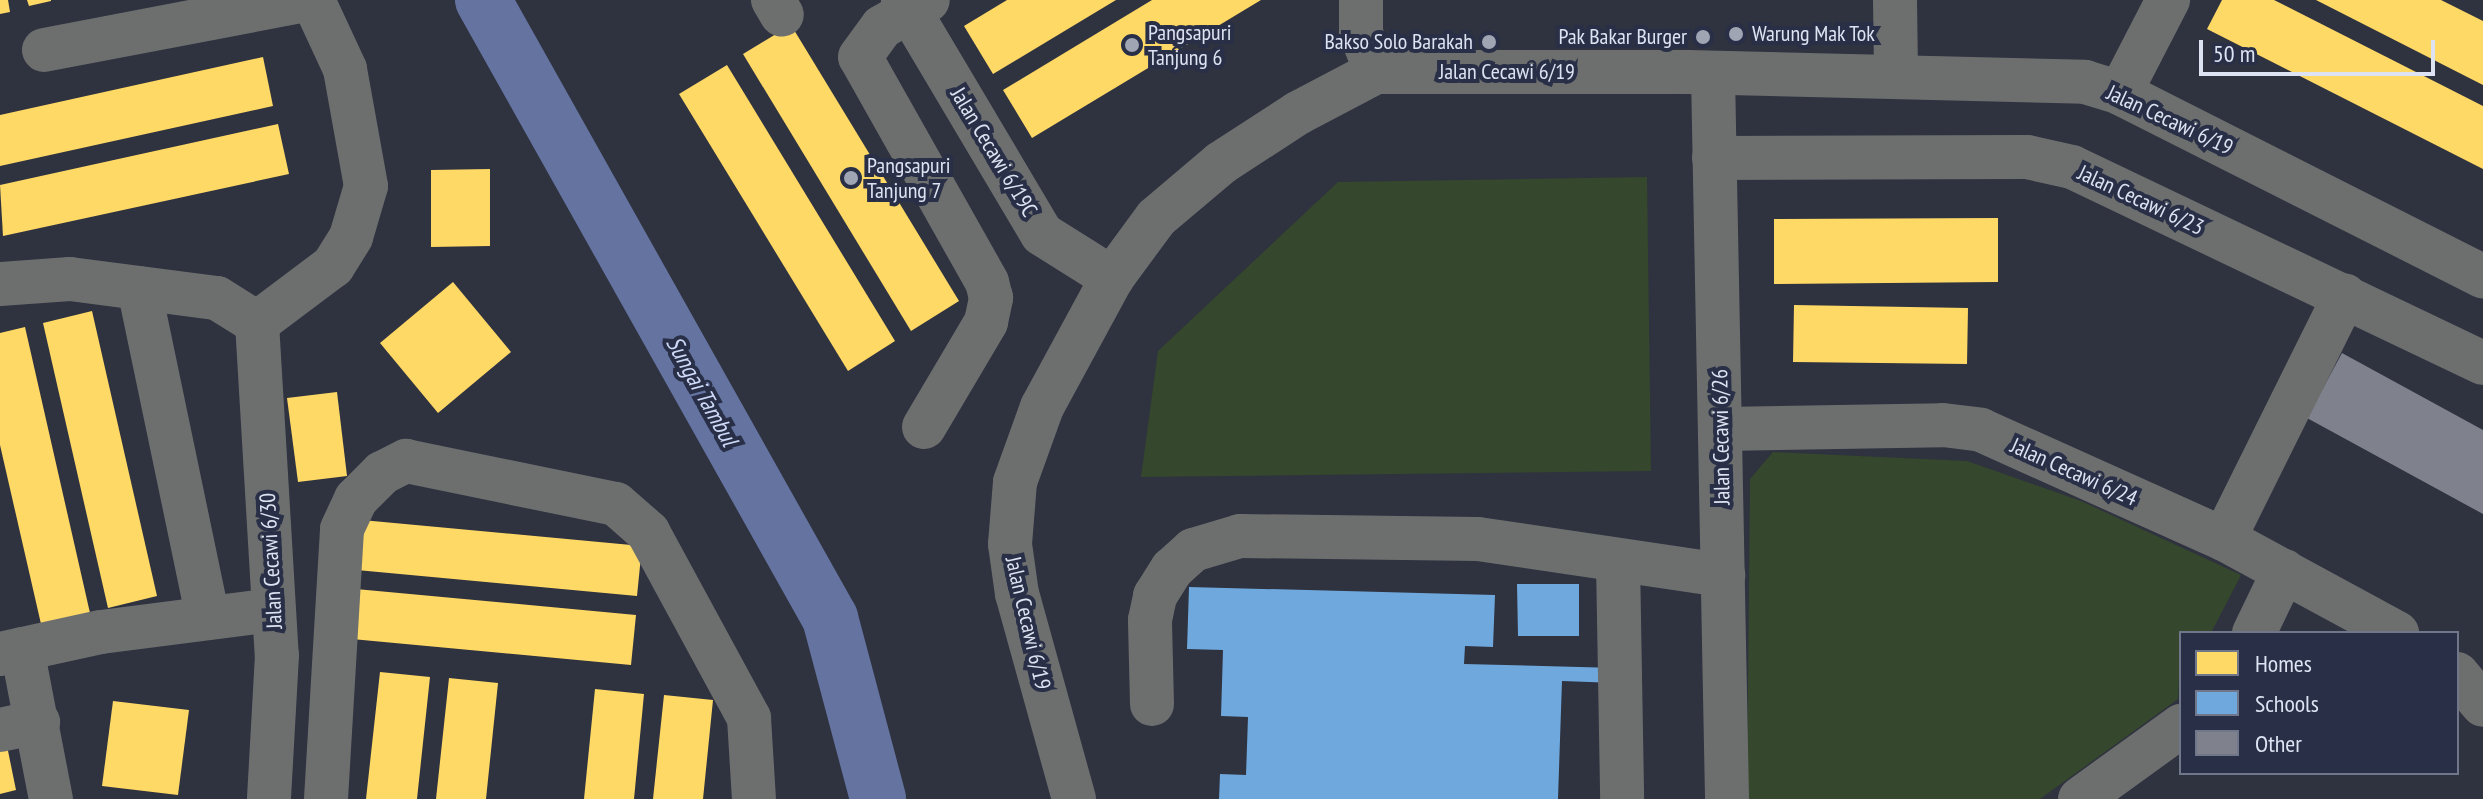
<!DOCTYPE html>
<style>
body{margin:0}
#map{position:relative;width:2483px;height:799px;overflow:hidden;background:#2f323f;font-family:"PT Sans Narrow",sans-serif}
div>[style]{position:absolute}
.green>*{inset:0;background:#35472c}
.homes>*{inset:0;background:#ffd966}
.schools>*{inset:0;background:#6fa8dc}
.river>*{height:56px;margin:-28px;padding:0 28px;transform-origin:28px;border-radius:28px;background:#6473a0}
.building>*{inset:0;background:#7f828d}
.minor>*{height:44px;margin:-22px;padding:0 22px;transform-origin:22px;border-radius:22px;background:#6d6f6f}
.dots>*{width:22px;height:22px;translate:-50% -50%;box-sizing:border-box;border:4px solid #282f46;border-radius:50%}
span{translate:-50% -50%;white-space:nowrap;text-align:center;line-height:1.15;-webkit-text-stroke:8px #282f46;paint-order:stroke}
.poi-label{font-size:22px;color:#dde3f2}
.left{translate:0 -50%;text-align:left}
.right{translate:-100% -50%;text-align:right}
.street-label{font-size:22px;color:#dde3f2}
.water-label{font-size:24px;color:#ced9f7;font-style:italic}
.legend{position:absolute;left:2179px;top:631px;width:280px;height:144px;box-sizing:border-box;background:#282f46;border:2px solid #70778b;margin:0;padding:10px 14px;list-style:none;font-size:24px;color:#dde3f2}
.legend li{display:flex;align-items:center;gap:16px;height:40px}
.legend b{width:40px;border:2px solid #70778b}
.scale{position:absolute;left:2199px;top:40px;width:236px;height:36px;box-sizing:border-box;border:4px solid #dde3f2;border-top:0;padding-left:10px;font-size:24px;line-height:28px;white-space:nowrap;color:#dde3f2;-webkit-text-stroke:6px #282f46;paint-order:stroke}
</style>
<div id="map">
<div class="green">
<i style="clip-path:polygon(1647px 177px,1651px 471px,1141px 477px,1158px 351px,1338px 182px)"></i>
<i style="clip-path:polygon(1773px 452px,1967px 461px,2081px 501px,2241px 575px,2211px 633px,2181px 633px,2178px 699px,2040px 799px,1747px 799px,1750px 479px)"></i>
</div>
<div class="homes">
<i style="clip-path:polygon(0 0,8px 0,10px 12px,0 14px)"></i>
<i style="clip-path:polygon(27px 0,51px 0,51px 1px,29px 6px)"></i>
<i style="clip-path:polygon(1007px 0,1116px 0,993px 74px,964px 26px)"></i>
<i style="clip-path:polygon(1152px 0,1261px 0,1032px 138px,1003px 90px)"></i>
<i style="clip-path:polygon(2222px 0,2274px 0,2483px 106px,2483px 169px,2207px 29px)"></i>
<i style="clip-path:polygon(2316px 0,2441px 0,2483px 21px,2483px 85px)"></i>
<i style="clip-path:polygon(791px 25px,959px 301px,911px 331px,743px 54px)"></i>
<i style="clip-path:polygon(263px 57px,273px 106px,0 166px,0 115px)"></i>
<i style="clip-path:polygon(727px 65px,895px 341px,848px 371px,679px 94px)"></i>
<i style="clip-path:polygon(278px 124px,289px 174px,3px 236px,0 185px)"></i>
<i style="clip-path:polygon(490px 169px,490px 246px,431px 247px,431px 170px)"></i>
<i style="clip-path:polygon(1998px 218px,1998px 282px,1774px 284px,1774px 219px)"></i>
<i style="clip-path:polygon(453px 282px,511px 352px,438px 413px,380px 343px)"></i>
<i style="clip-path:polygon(1794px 305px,1968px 308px,1967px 364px,1793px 362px)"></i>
<i style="clip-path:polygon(92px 311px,157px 596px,108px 608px,43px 323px)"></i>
<i style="clip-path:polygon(25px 327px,90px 613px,41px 624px,0 445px,0 333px)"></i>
<i style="clip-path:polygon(337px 392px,347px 476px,298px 482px,287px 398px)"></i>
<i style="clip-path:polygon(351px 519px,642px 546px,637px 596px,346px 569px)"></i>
<i style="clip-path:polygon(345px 588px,636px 615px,631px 665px,341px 638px)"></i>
<i style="clip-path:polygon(380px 672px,430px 677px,417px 799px,366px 799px)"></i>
<i style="clip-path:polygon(449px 678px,498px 683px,486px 799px,436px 799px)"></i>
<i style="clip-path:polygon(595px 689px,644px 694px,634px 799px,584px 799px)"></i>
<i style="clip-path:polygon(664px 695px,713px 700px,703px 799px,653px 799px)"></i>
<i style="clip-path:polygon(113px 701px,189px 710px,178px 795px,102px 786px)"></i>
<i style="clip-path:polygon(6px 741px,16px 790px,0 794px,0 742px)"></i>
</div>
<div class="schools">
<i style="clip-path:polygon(1517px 584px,1579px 584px,1579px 636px,1518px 636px)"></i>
<i style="clip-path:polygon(1189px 587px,1495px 595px,1493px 647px,1465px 646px,1464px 664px,1617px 668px,1616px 683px,1562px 681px,1558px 799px,1219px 799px,1220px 774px,1246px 775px,1248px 717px,1221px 716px,1223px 650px,1187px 649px)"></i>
</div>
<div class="river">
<i style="left:483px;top:0;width:709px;rotate:60.69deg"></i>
<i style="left:830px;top:618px;width:187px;rotate:75.1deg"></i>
</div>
<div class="building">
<i style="clip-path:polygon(2342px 353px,2483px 430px,2483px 514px,2307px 418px)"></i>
</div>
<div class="minor">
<i style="left:773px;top:0;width:17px;rotate:59deg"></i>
<i style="left:903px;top:0;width:272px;rotate:59.3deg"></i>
<i style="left:1042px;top:234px;width:83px;rotate:32.2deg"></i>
<i style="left:1361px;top:0;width:33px;rotate:90deg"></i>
<i style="left:1361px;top:33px;width:42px;rotate:69deg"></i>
<i style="left:1895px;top:0;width:76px;rotate:89.2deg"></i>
<i style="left:44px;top:50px;width:267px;rotate:-10.8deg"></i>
<i style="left:1713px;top:75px;width:724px;rotate:88.89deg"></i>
<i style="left:2120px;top:93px;width:105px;rotate:-62.7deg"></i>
<i style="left:1714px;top:158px;width:313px;rotate:-0.2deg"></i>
<i style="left:2027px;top:157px;width:46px;rotate:12.5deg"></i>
<i style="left:2072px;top:167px;width:455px;rotate:25.5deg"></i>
<i style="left:0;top:284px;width:70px;rotate:-4.1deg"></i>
<i style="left:70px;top:279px;width:148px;rotate:7.4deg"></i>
<i style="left:217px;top:298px;width:47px;rotate:32deg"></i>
<i style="left:139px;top:288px;width:337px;rotate:78.2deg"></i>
<i style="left:257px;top:323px;width:333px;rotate:86.6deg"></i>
<i style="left:277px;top:655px;width:144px;rotate:93.2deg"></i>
<i style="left:257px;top:323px;width:95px;rotate:-36.9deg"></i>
<i style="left:333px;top:266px;width:34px;rotate:-58deg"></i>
<i style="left:351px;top:237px;width:53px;rotate:-73.6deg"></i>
<i style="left:366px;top:186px;width:119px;rotate:-100.2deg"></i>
<i style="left:345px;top:69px;width:76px;rotate:-114.9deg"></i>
<i style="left:924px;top:427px;width:122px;rotate:-59.4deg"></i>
<i style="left:986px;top:322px;width:25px;rotate:-78deg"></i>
<i style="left:991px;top:298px;width:16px;rotate:-104deg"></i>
<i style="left:987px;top:282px;width:258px;rotate:-119.4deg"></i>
<i style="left:860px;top:57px;width:37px;rotate:-54deg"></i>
<i style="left:882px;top:27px;width:53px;rotate:-30.4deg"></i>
<i style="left:1722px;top:429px;width:221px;rotate:-1deg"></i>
<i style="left:1943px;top:425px;width:38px;rotate:7deg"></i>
<i style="left:1981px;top:430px;width:266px;rotate:24.2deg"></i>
<i style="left:2224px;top:539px;width:197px;rotate:28.5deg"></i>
<i style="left:2224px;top:539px;width:272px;rotate:-63.6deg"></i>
<i style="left:1618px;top:561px;width:238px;rotate:89deg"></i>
<i style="left:2254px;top:633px;width:69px;rotate:-64.2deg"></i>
<i style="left:22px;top:649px;width:153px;rotate:79.1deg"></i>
<i style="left:0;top:654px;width:103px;rotate:-12.3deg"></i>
<i style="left:101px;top:632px;width:173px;rotate:-7.3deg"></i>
<i style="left:2457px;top:674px;width:40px;rotate:50deg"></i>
<i style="left:1152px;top:704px;width:84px;rotate:-91.4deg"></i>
<i style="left:1150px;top:620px;width:25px;rotate:-78deg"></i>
<i style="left:1155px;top:596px;width:32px;rotate:-58deg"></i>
<i style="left:1172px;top:569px;width:28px;rotate:-42deg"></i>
<i style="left:1193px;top:550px;width:49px;rotate:-16.6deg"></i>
<i style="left:1240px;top:536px;width:238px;rotate:0.7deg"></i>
<i style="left:1478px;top:539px;width:248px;rotate:8.4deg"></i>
<i style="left:0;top:730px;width:39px;rotate:-12deg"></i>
<i style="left:326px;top:799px;width:270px;rotate:-86.6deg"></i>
<i style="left:342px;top:529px;width:33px;rotate:-65deg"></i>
<i style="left:356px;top:499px;width:37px;rotate:-45deg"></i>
<i style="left:382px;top:473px;width:27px;rotate:-27deg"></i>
<i style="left:406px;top:461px;width:214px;rotate:11.6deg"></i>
<i style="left:616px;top:504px;width:43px;rotate:41.2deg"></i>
<i style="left:648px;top:532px;width:212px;rotate:61.5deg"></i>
<i style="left:749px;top:718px;width:81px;rotate:86.5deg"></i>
<i style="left:1074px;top:799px;width:213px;rotate:-105.5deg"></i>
<i style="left:1017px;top:594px;width:50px;rotate:-98deg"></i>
<i style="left:1010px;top:544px;width:62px;rotate:-85.4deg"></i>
<i style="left:1015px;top:482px;width:80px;rotate:-70.2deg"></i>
<i style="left:1042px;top:407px;width:147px;rotate:-61.5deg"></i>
<i style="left:1112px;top:278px;width:74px;rotate:-53.7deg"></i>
<i style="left:1156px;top:218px;width:85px;rotate:-40.2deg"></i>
<i style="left:1221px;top:163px;width:92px;rotate:-33deg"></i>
<i style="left:1298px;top:113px;width:88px;rotate:-27.7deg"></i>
<i style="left:1376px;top:72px;width:312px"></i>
<i style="left:1688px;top:72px;width:397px;rotate:1.4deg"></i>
<i style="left:2085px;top:82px;width:37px;rotate:17deg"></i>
<i style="left:2120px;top:93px;width:407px;rotate:26.8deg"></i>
<i style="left:2080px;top:799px;width:125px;rotate:-35.9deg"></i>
</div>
<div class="dots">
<i style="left:1736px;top:34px;background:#a0a5b3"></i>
<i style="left:1703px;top:37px;background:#a0a5b3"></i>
<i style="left:1489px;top:42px;background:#a0a5b3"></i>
<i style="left:1132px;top:45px;background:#a0a5b3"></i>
<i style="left:851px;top:178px;background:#a0a5b3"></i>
</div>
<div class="poi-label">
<span class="left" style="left:1148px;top:45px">Pangsapuri<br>Tanjung 6</span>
<span class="left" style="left:1752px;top:34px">Warung Mak Tok</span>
<span class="right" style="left:1687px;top:37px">Pak Bakar Burger</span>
<span class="right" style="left:1473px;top:42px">Bakso Solo Barakah</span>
<span class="left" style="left:867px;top:178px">Pangsapuri<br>Tanjung 7</span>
</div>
<div class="street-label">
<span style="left:1507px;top:72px">Jalan Cecawi 6/19</span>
<span style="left:2170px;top:120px;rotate:25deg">Jalan Cecawi 6/19</span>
<span style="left:994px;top:152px;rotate:59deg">Jalan Cecawi 6/19C</span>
<span style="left:2141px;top:200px;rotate:25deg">Jalan Cecawi 6/23</span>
<span style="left:1721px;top:437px;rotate:-91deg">Jalan Cecawi 6/26</span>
<span style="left:2074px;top:472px;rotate:24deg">Jalan Cecawi 6/24</span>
<span style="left:271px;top:561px;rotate:-93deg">Jalan Cecawi 6/30</span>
<span style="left:1028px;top:623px;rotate:77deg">Jalan Cecawi 6/19</span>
</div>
<div class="water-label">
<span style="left:702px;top:391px;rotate:61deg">Sungai Tambul</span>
</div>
<ul class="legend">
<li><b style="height:22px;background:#ffd966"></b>Homes</li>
<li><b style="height:22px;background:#6fa8dc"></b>Schools</li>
<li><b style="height:22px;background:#7f828d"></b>Other</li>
</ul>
<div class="scale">50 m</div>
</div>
